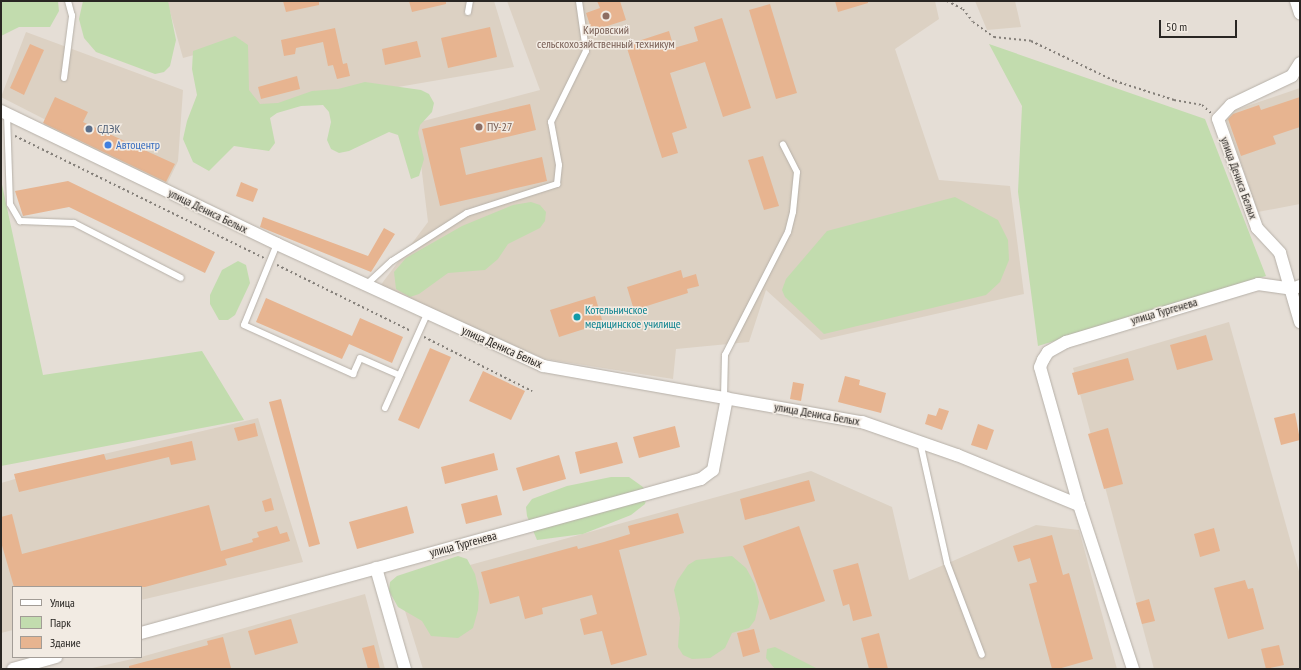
<!DOCTYPE html>
<meta charset="utf-8">
<style>
body{margin:0}
#map{position:relative;width:1301px;height:670px;overflow:hidden;background:#e5ded6;font-family:"PT Sans Narrow",sans-serif}
div>[style]{position:absolute}
.built>*{inset:0;background:#dcd1c3}
.green>*{inset:0;background:#c2dcae}
.building>*{inset:0;background:#e7b490}
.path>*{height:2px;margin-top:-1px;transform-origin:0;background:repeating-linear-gradient(90deg,#847f79 0 2px,transparent 0 5px)}
.roads{filter:drop-shadow(0 0 1px #b6b0a8) drop-shadow(0 0 1px #b6b0a8)}
.service>*{height:6px;margin:-3px;padding:0 3px;transform-origin:3px;border-radius:3px;background:#fff}
.minor>*{height:12px;margin:-6px;padding:0 6px;transform-origin:6px;border-radius:6px;background:#fff}
.dots>*{width:11px;height:11px;translate:-50% -50%;box-sizing:border-box;border:2px solid #f2ebe3;border-radius:50%}
span{translate:-50% -50%;white-space:nowrap;text-align:center;line-height:1.15;-webkit-text-stroke:3px #f2ebe3;paint-order:stroke}
.education-label{font-size:12px;color:#785e54}
.left{translate:0 -50%;text-align:left}
.service-label{font-size:12px;color:#4e5e75}
.shop-label{font-size:12px;color:#366cbe}
.street-label{font-size:12px;color:#292623}
.culture-label{font-size:12px;color:#0d838f}
.frame{position:absolute;inset:0;border:2px solid #292623;pointer-events:none}
.legend{position:absolute;left:12px;top:586px;width:130px;height:72px;box-sizing:border-box;background:#f2ebe3;border:1px solid #a29c96;margin:0;padding:5px 7px;list-style:none;font-size:12px;color:#292623}
.legend li{display:flex;align-items:center;gap:8px;height:20px}
.legend b{width:20px;border:1px solid #a29c96}
.scale{position:absolute;left:1159px;top:20px;width:78px;height:18px;box-sizing:border-box;border:2px solid #292623;border-top:0;padding-left:5px;font-size:12px;line-height:14px;white-space:nowrap;color:#292623;-webkit-text-stroke:3px #f2ebe3;paint-order:stroke}
</style>
<div id="map">
<div class="built">
<i style="clip-path:polygon(167px 1px,494px 1px,514px 67px,253px 112px,238px 43px,183px 58px)"></i>
<i style="clip-path:polygon(507px 1px,935px 1px,939px 19px,895px 49px,939px 180px,1010px 186px,1024px 294px,821px 340px,766px 290px,749px 342px,676px 349px,673px 379px,545px 359px,380px 286px,428px 222px,416px 123px,540px 90px)"></i>
<i style="clip-path:polygon(975px 1px,1015px 1px,1021px 27px,987px 30px)"></i>
<i style="clip-path:polygon(26px 32px,183px 90px,178px 161px,167px 184px,43px 126px,46px 120px,1px 97px)"></i>
<i style="clip-path:polygon(1300px 88px,1300px 204px,1258px 212px,1224px 114px)"></i>
<i style="clip-path:polygon(1229px 322px,1300px 575px,1300px 669px,1154px 669px,1073px 368px)"></i>
<i style="clip-path:polygon(258px 418px,303px 562px,141px 600px,141px 587px,13px 587px,13px 630px,1px 633px,1px 483px,104px 454px)"></i>
<i style="clip-path:polygon(811px 471px,892px 507px,909px 580px,1036px 525px,1079px 530px,1117px 669px,423px 669px,397px 585px)"></i>
<i style="clip-path:polygon(365px 594px,385px 669px,88px 669px,141px 657px)"></i>
</div>
<div class="green">
<i style="clip-path:polygon(1px 1px,58px 1px,59px 11px,50px 27px,19px 27px,1px 36px)"></i>
<i style="clip-path:polygon(83px 1px,168px 1px,176px 40px,170px 66px,164px 72px,155px 74px,96px 52px,84px 38px,79px 19px)"></i>
<i style="clip-path:polygon(235px 36px,248px 45px,249px 90px,260px 104px,278px 103px,312px 91px,338px 89px,365px 82px,421px 90px,429px 94px,434px 103px,432px 112px,420px 125px,418px 133px,424px 159px,419px 176px,411px 179px,398px 135px,389px 132px,349px 151px,339px 153px,331px 149px,327px 140px,331px 122px,329px 112px,323px 105px,301px 106px,277px 113px,270px 118px,275px 143px,269px 151px,234px 146px,209px 171px,193px 162px,183px 139px,187px 121px,197px 95px,192px 69px,193px 51px)"></i>
<i style="clip-path:polygon(989px 44px,1205px 119px,1266px 276px,1038px 346px,1018px 192px,1022px 106px)"></i>
<i style="clip-path:polygon(1px 180px,43px 375px,202px 351px,244px 420px,1px 466px)"></i>
<i style="clip-path:polygon(955px 197px,998px 220px,1008px 240px,1009px 260px,1000px 282px,986px 295px,824px 334px,785px 297px,782px 290px,786px 279px,827px 231px)"></i>
<i style="clip-path:polygon(531px 202px,540px 205px,546px 212px,545px 221px,540px 228px,508px 244px,498px 259px,485px 270px,448px 273px,419px 294px,410px 297px,396px 289px,394px 272px,406px 258px,462px 226px,513px 205px)"></i>
<i style="clip-path:polygon(238px 261px,246px 265px,250px 283px,235px 315px,228px 320px,219px 320px,210px 304px,210px 295px,222px 270px)"></i>
<i style="clip-path:polygon(611px 477px,629px 477px,643px 487px,647px 495px,645px 504px,631px 515px,583px 534px,537px 540px,527px 516px,526px 507px,532px 499px,567px 486px)"></i>
<i style="clip-path:polygon(458px 556px,467px 559px,475px 574px,479px 592px,478px 610px,473px 628px,458px 638px,431px 636px,422px 621px,398px 607px,389px 591px,390px 582px,397px 576px)"></i>
<i style="clip-path:polygon(732px 556px,746px 568px,755px 584px,759px 602px,755px 620px,749px 628px,732px 633px,725px 648px,710px 658px,692px 659px,683px 655px,678px 647px,680px 618px,674px 590px,677px 581px,688px 565px,696px 560px)"></i>
<i style="clip-path:polygon(775px 647px,818px 669px,775px 669px,766px 658px,767px 649px)"></i>
</div>
<div class="building">
<i style="clip-path:polygon(283px 1px,319px 1px,319px 5px,286px 12px)"></i>
<i style="clip-path:polygon(409px 1px,446px 1px,446px 4px,412px 12px)"></i>
<i style="clip-path:polygon(597px 1px,620px 1px,626px 20px,592px 31px,586px 13px,600px 8px)"></i>
<i style="clip-path:polygon(835px 1px,868px 1px,868px 3px,838px 12px)"></i>
<i style="clip-path:polygon(770px 4px,797px 93px,776px 99px,749px 10px)"></i>
<i style="clip-path:polygon(722px 18px,751px 108px,723px 117px,705px 62px,670px 73px,687px 128px,672px 133px,678px 153px,662px 158px,626px 45px,669px 31px,674px 48px,698px 41px,694px 27px)"></i>
<i style="clip-path:polygon(490px 27px,497px 57px,448px 68px,441px 38px)"></i>
<i style="clip-path:polygon(335px 28px,343px 64px,347px 63px,350px 76px,337px 79px,333px 65px,328px 66px,323px 42px,296px 48px,295px 54px,284px 56px,281px 40px)"></i>
<i style="clip-path:polygon(417px 41px,421px 57px,385px 65px,382px 49px)"></i>
<i style="clip-path:polygon(30px 44px,44px 50px,24px 95px,10px 88px)"></i>
<i style="clip-path:polygon(297px 76px,300px 89px,261px 99px,258px 87px)"></i>
<i style="clip-path:polygon(55px 97px,88px 112px,83px 122px,175px 164px,166px 182px,43px 123px)"></i>
<i style="clip-path:polygon(1300px 97px,1300px 127px,1273px 136px,1276px 144px,1241px 156px,1228px 119px,1233px 114px,1259px 105px,1261px 110px)"></i>
<i style="clip-path:polygon(530px 104px,536px 130px,460px 148px,466px 175px,542px 157px,547px 181px,440px 206px,422px 129px)"></i>
<i style="clip-path:polygon(763px 156px,779px 206px,764px 210px,748px 160px)"></i>
<i style="clip-path:polygon(68px 181px,215px 252px,205px 273px,69px 207px,23px 216px,15px 191px)"></i>
<i style="clip-path:polygon(241px 182px,258px 189px,253px 202px,236px 196px)"></i>
<i style="clip-path:polygon(263px 217px,368px 256px,384px 228px,395px 234px,371px 272px,260px 227px)"></i>
<i style="clip-path:polygon(681px 270px,683px 278px,696px 274px,699px 286px,687px 289px,688px 293px,634px 310px,627px 287px)"></i>
<i style="clip-path:polygon(595px 296px,603px 323px,559px 337px,550px 310px)"></i>
<i style="clip-path:polygon(266px 298px,352px 336px,360px 318px,403px 337px,392px 363px,349px 344px,342px 359px,256px 322px)"></i>
<i style="clip-path:polygon(1206px 335px,1213px 360px,1177px 370px,1170px 345px)"></i>
<i style="clip-path:polygon(430px 348px,451px 357px,419px 429px,398px 420px)"></i>
<i style="clip-path:polygon(1128px 358px,1134px 380px,1078px 395px,1072px 373px)"></i>
<i style="clip-path:polygon(483px 371px,525px 391px,511px 420px,469px 401px)"></i>
<i style="clip-path:polygon(845px 376px,860px 380px,859px 385px,886px 393px,881px 413px,838px 402px)"></i>
<i style="clip-path:polygon(793px 382px,804px 384px,801px 401px,790px 399px)"></i>
<i style="clip-path:polygon(281px 399px,320px 544px,309px 547px,269px 402px)"></i>
<i style="clip-path:polygon(939px 408px,949px 411px,942px 430px,925px 424px,928px 414px,936px 416px)"></i>
<i style="clip-path:polygon(1295px 413px,1300px 440px,1281px 445px,1274px 418px)"></i>
<i style="clip-path:polygon(255px 423px,258px 436px,238px 441px,234px 428px)"></i>
<i style="clip-path:polygon(978px 424px,994px 430px,987px 450px,971px 445px)"></i>
<i style="clip-path:polygon(675px 426px,680px 447px,639px 458px,633px 437px)"></i>
<i style="clip-path:polygon(1108px 428px,1123px 484px,1104px 489px,1088px 434px)"></i>
<i style="clip-path:polygon(192px 441px,196px 460px,171px 465px,169px 457px,19px 492px,14px 474px,104px 454px,106px 460px)"></i>
<i style="clip-path:polygon(617px 442px,623px 463px,580px 474px,575px 452px)"></i>
<i style="clip-path:polygon(494px 453px,498px 470px,445px 484px,441px 467px)"></i>
<i style="clip-path:polygon(559px 455px,566px 479px,523px 491px,516px 468px)"></i>
<i style="clip-path:polygon(809px 480px,815px 501px,745px 520px,740px 499px)"></i>
<i style="clip-path:polygon(497px 495px,502px 515px,466px 524px,461px 504px)"></i>
<i style="clip-path:polygon(271px 498px,274px 510px,265px 512px,262px 501px)"></i>
<i style="clip-path:polygon(209px 505px,221px 551px,253px 542px,252px 539px,259px 537px,257px 532px,277px 526px,280px 534px,287px 532px,290px 541px,225px 559px,227px 565px,145px 587px,14px 587px,1px 542px,1px 517px,12px 514px,22px 554px)"></i>
<i style="clip-path:polygon(407px 506px,414px 533px,357px 549px,349px 522px)"></i>
<i style="clip-path:polygon(678px 513px,684px 533px,619px 550px,647px 655px,611px 665px,602px 631px,584px 635px,580px 619px,597px 614px,592px 595px,542px 608px,543px 614px,525px 619px,519px 596px,490px 604px,481px 572px,577px 546px,578px 549px,604px 542px,630px 534px,628px 526px)"></i>
<i style="clip-path:polygon(799px 526px,825px 601px,770px 620px,743px 546px)"></i>
<i style="clip-path:polygon(1214px 528px,1220px 551px,1200px 557px,1194px 534px)"></i>
<i style="clip-path:polygon(1052px 535px,1063px 575px,1069px 573px,1093px 659px,1058px 669px,1052px 669px,1029px 584px,1037px 582px,1030px 558px,1018px 562px,1013px 546px)"></i>
<i style="clip-path:polygon(858px 563px,872px 616px,853px 621px,849px 604px,843px 606px,833px 570px)"></i>
<i style="clip-path:polygon(1245px 580px,1248px 589px,1253px 588px,1264px 629px,1228px 639px,1214px 588px)"></i>
<i style="clip-path:polygon(1149px 599px,1155px 621px,1142px 624px,1136px 603px)"></i>
<i style="clip-path:polygon(291px 619px,298px 643px,255px 655px,248px 631px)"></i>
<i style="clip-path:polygon(754px 629px,760px 652px,743px 657px,737px 633px)"></i>
<i style="clip-path:polygon(879px 633px,888px 669px,869px 669px,861px 638px)"></i>
<i style="clip-path:polygon(223px 637px,231px 668px,129px 669px,129px 666px,208px 645px,207px 641px)"></i>
<i style="clip-path:polygon(374px 645px,380px 669px,368px 669px,362px 648px)"></i>
<i style="clip-path:polygon(1279px 645px,1284px 665px,1266px 669px,1261px 649px)"></i>
</div>
<div class="path">
<i style="left:947px;top:1px;width:18px;rotate:27deg"></i>
<i style="left:963px;top:9px;width:16px;rotate:52deg"></i>
<i style="left:973px;top:22px;width:26px;rotate:36deg"></i>
<i style="left:994px;top:37px;width:37px;rotate:6deg"></i>
<i style="left:1031px;top:41px;width:93px;rotate:25.5deg"></i>
<i style="left:1115px;top:81px;width:62px;rotate:17.9deg"></i>
<i style="left:1174px;top:100px;width:28px;rotate:10deg"></i>
<i style="left:1202px;top:105px;width:12px;rotate:42deg"></i>
<i style="left:15px;top:136px;width:277px;rotate:26.1deg"></i>
<i style="left:277px;top:265px;width:149px;rotate:26.2deg"></i>
<i style="left:424px;top:337px;width:121px;rotate:26.6deg"></i>
</div>
<div class="roads">
<div class="service">
<i style="left:468px;top:12px;width:11px;rotate:-80deg"></i>
<i style="left:64px;top:78px;width:63px;rotate:-82.6deg"></i>
<i style="left:72px;top:16px;width:16px;rotate:-105deg"></i>
<i style="left:7px;top:114px;width:90px;rotate:88.1deg"></i>
<i style="left:10px;top:204px;width:20px;rotate:60deg"></i>
<i style="left:20px;top:221px;width:54px;rotate:2.1deg"></i>
<i style="left:74px;top:223px;width:120px;rotate:27.2deg"></i>
<i style="left:277px;top:244px;width:87px;rotate:112.2deg"></i>
<i style="left:244px;top:325px;width:120px;rotate:24.2deg"></i>
<i style="left:353px;top:374px;width:17px;rotate:-66deg"></i>
<i style="left:360px;top:358px;width:43px;rotate:23.6deg"></i>
<i style="left:366px;top:285px;width:35px;rotate:-43deg"></i>
<i style="left:392px;top:261px;width:89px;rotate:-32.6deg"></i>
<i style="left:467px;top:213px;width:95px;rotate:-17.9deg"></i>
<i style="left:557px;top:184px;width:19px;rotate:-84deg"></i>
<i style="left:559px;top:165px;width:44px;rotate:-100.5deg"></i>
<i style="left:551px;top:122px;width:79px;rotate:-63.8deg"></i>
<i style="left:586px;top:51px;width:50px;rotate:-98deg"></i>
<i style="left:724px;top:398px;width:43px;rotate:-88.7deg"></i>
<i style="left:725px;top:355px;width:138px;rotate:-62.9deg"></i>
<i style="left:788px;top:232px;width:21px;rotate:-76deg"></i>
<i style="left:793px;top:212px;width:40px;rotate:-84.3deg"></i>
<i style="left:797px;top:172px;width:31px;rotate:-117deg"></i>
<i style="left:385px;top:408px;width:103px;rotate:-65.9deg"></i>
<i style="left:920px;top:442px;width:124px;rotate:77.4deg"></i>
<i style="left:947px;top:563px;width:98px;rotate:69.2deg"></i>
</div>
<div class="minor">
<i style="left:1296px;top:1px;width:13px;rotate:72deg"></i>
<i style="left:1300px;top:63px;width:15px;rotate:122deg"></i>
<i style="left:1292px;top:76px;width:68px;rotate:154.6deg"></i>
<i style="left:1231px;top:105px;width:19px;rotate:133deg"></i>
<i style="left:1218px;top:119px;width:116px;rotate:70.3deg"></i>
<i style="left:1257px;top:228px;width:34px;rotate:47deg"></i>
<i style="left:1280px;top:253px;width:72px;rotate:73.8deg"></i>
<i style="left:1px;top:111px;width:306px;rotate:25.7deg"></i>
<i style="left:277px;top:244px;width:293px;rotate:24.6deg"></i>
<i style="left:543px;top:366px;width:324px;rotate:10deg"></i>
<i style="left:862px;top:422px;width:101px;rotate:19.2deg"></i>
<i style="left:957px;top:455px;width:132px;rotate:22.3deg"></i>
<i style="left:376px;top:568px;width:105px;rotate:74deg"></i>
<i style="left:141px;top:633px;width:581px;rotate:-15.38deg"></i>
<i style="left:701px;top:479px;width:15px;rotate:-37deg"></i>
<i style="left:713px;top:470px;width:73px;rotate:-79deg"></i>
<i style="left:13px;top:669px;width:45px;rotate:-15.6deg"></i>
<i style="left:1133px;top:669px;width:173px;rotate:-108.2deg"></i>
<i style="left:1079px;top:505px;width:143px;rotate:-105.8deg"></i>
<i style="left:1040px;top:367px;width:8px;rotate:-67deg"></i>
<i style="left:1043px;top:360px;width:9px;rotate:-58deg"></i>
<i style="left:1048px;top:352px;width:21px;rotate:-29deg"></i>
<i style="left:1066px;top:342px;width:201px;rotate:-16.8deg"></i>
<i style="left:1258px;top:284px;width:34px;rotate:8deg"></i>
<i style="left:1292px;top:289px;width:9px;rotate:-21deg"></i>
</div>
</div>
<div class="dots">
<i style="left:606px;top:16px;background:#8d6e63"></i>
<i style="left:479px;top:127px;background:#8d6e63"></i>
<i style="left:89px;top:129px;background:#5c6f8a"></i>
<i style="left:108px;top:145px;background:#3f7fe0"></i>
<i style="left:577px;top:317px;background:#0f9aa8"></i>
</div>
<div class="education-label">
<span style="left:606px;top:37px">Кировский<br>сельскохозяйственный техникум</span>
<span class="left" style="left:487px;top:127px">ПУ-27</span>
</div>
<div class="service-label">
<span class="left" style="left:97px;top:129px">СДЭК</span>
</div>
<div class="shop-label">
<span class="left" style="left:116px;top:145px">Автоцентр</span>
</div>
<div class="street-label">
<span style="left:1239px;top:178px;rotate:70deg">улица Дениса Белых</span>
<span style="left:208px;top:211px;rotate:26deg">улица Дениса Белых</span>
<span style="left:1164px;top:311px;rotate:-16deg">улица Тургенева</span>
<span style="left:502px;top:347px;rotate:24deg">улица Дениса Белых</span>
<span style="left:817px;top:414px;rotate:10deg">улица Дениса Белых</span>
<span style="left:463px;top:544px;rotate:-15deg">улица Тургенева</span>
</div>
<div class="culture-label">
<span class="left" style="left:585px;top:317px">Котельничское<br>медицинское училище</span>
</div>
<div class="frame"></div>
<ul class="legend">
<li><b style="height:5px;background:#fff"></b>Улица</li>
<li><b style="height:11px;background:#c2dcae"></b>Парк</li>
<li><b style="height:11px;background:#e7b490"></b>Здание</li>
</ul>
<div class="scale">50 m</div>
</div>
